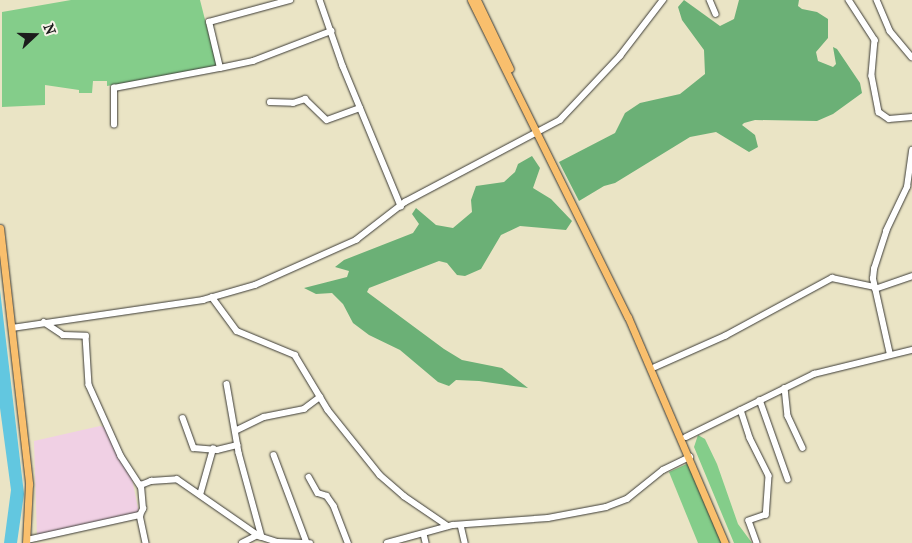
<!DOCTYPE html>
<style>
body{margin:0}
#map{position:relative;width:912px;height:543px;overflow:hidden;background:#eae4c5;font-family:"IM FELL French Canon",serif}
div>[style]{position:absolute}
.built>*{inset:0;background:#f0d0e4}
.green>*{inset:0;background:#84cd8a}
.forest>*{inset:0;background:#6bb076}
.water>*{inset:0;background:#62c7e0}
.roads{filter:drop-shadow(0 0 1px #3b3a35) drop-shadow(0 0 1px #3b3a35)}
.minor>*{height:5.5px;margin:-2.75px;padding:0 2.75px;transform-origin:2.75px;border-radius:2.75px;background:#fff}
.major>*{height:7px;margin:-3.5px;padding:0 3.5px;transform-origin:3.5px;border-radius:3.5px;background:#f9bf6d}
span{translate:-50% -50%;white-space:nowrap;text-align:center;line-height:1.15;-webkit-text-stroke:4.5px #f7f3e8;paint-order:stroke}
.north{position:absolute;left:10px;top:10px;width:50px;height:50px;-webkit-text-stroke:4px #f7f3e8;paint-order:stroke;rotate:69deg;font-size:14px;font-weight:700;line-height:20px;text-align:center;color:#1c1c1c}
.north::after{content:'';display:block;margin:auto;width:18px;height:22px;background:#1c1c1c;clip-path:polygon(50% 0,100% 100%,50% 72%,0 100%)}
</style>
<div id="map">
<div class="built">
<i style="clip-path:polygon(100px 426px,105px 427px,122px 464px,131px 474px,139px 513px,37px 536px,34px 441px)"></i>
</div>
<div class="green">
<i style="clip-path:polygon(71px 0,200px 0,217px 67px,107px 86px,107px 81px,93px 81px,92px 93px,79px 93px,79px 90px,45px 85px,45px 105px,2px 107px,2px 12px)"></i>
<i style="clip-path:polygon(698px 435px,705px 439px,717px 464px,738px 524px,752px 543px,734px 543px,694px 447px)"></i>
<i style="clip-path:polygon(689px 463px,722px 543px,698px 543px,669px 472px)"></i>
</div>
<div class="forest">
<i style="clip-path:polygon(684px 0,720px 26px,734px 19px,739px 0,799px 0,798px 6px,802px 9px,817px 12px,828px 19px,828px 38px,816px 52px,818px 61px,833px 67px,836px 64px,833px 47px,837px 49px,860px 83px,862px 93px,833px 114px,817px 121px,755px 120px,744px 123px,742px 125px,755px 135px,758px 147px,749px 152px,716px 132px,690px 137px,615px 183px,604px 186px,579px 201px,559px 162px,615px 133px,625px 113px,640px 103px,680px 94px,705px 74px,704px 50px,682px 20px,678px 7px)"></i>
<i style="clip-path:polygon(532px 156px,540px 168px,533px 188px,551px 199px,572px 221px,566px 230px,520px 226px,501px 235px,481px 269px,465px 276px,457px 275px,447px 263px,439px 261px,369px 288px,367px 292px,444px 349px,462px 360px,502px 368px,528px 388px,479px 381px,456px 380px,449px 386px,438px 382px,400px 350px,369px 335px,353px 323px,343px 304px,332px 293px,316px 294px,304px 288px,347px 277px,349px 271px,335px 267px,344px 260px,413px 233px,419px 224px,412px 214px,416px 208px,436px 225px,453px 228px,472px 212px,471px 200px,476px 186px,504px 182px,515px 172px,518px 164px)"></i>
</div>
<div class="water">
<i style="clip-path:polygon(0 290px,24px 494px,17px 543px,4px 543px,11px 490px,0 408px)"></i>
</div>
<div class="roads">
<div class="minor">
<i style="left:320px;top:0;width:70px;rotate:70.8deg"></i>
<i style="left:343px;top:66px;width:152px;rotate:67.5deg"></i>
<i style="left:710px;top:0;width:15px;rotate:67deg"></i>
<i style="left:849px;top:0;width:48px;rotate:57deg"></i>
<i style="left:875px;top:40px;width:36px;rotate:95deg"></i>
<i style="left:872px;top:76px;width:37px;rotate:79deg"></i>
<i style="left:879px;top:112px;width:12px;rotate:35deg"></i>
<i style="left:889px;top:119px;width:23px;rotate:-5deg"></i>
<i style="left:877px;top:0;width:34px;rotate:67deg"></i>
<i style="left:890px;top:31px;width:34px;rotate:50deg"></i>
<i style="left:220px;top:68px;width:34px;rotate:-12deg"></i>
<i style="left:253px;top:61px;width:84px;rotate:-21deg"></i>
<i style="left:270px;top:102px;width:23px;rotate:2deg"></i>
<i style="left:293px;top:103px;width:13px;rotate:-18deg"></i>
<i style="left:305px;top:99px;width:30px;rotate:44deg"></i>
<i style="left:327px;top:120px;width:35px;rotate:-20deg"></i>
<i style="left:114px;top:125px;width:37px;rotate:-90deg"></i>
<i style="left:114px;top:88px;width:108px;rotate:-10.7deg"></i>
<i style="left:220px;top:68px;width:47px;rotate:-103.4deg"></i>
<i style="left:209px;top:22px;width:84px;rotate:-15.2deg"></i>
<i style="left:875px;top:289px;width:39px;rotate:-19deg"></i>
<i style="left:212px;top:297px;width:42px;rotate:53.7deg"></i>
<i style="left:237px;top:331px;width:63px;rotate:22.5deg"></i>
<i style="left:295px;top:355px;width:64px;rotate:59deg"></i>
<i style="left:328px;top:410px;width:83px;rotate:51.3deg"></i>
<i style="left:380px;top:475px;width:32px;rotate:41deg"></i>
<i style="left:404px;top:496px;width:53px;rotate:34.3deg"></i>
<i style="left:44px;top:322px;width:23px;rotate:34deg"></i>
<i style="left:63px;top:335px;width:23px;rotate:2deg"></i>
<i style="left:86px;top:336px;width:49px;rotate:86.5deg"></i>
<i style="left:89px;top:385px;width:78px;rotate:65.7deg"></i>
<i style="left:121px;top:456px;width:37px;rotate:57deg"></i>
<i style="left:12px;top:328px;width:193px;rotate:-8.3deg"></i>
<i style="left:203px;top:300px;width:54px;rotate:-16.1deg"></i>
<i style="left:255px;top:285px;width:111px;rotate:-24deg"></i>
<i style="left:356px;top:240px;width:62px;rotate:-37.8deg"></i>
<i style="left:405px;top:202px;width:175px;rotate:-27.9deg"></i>
<i style="left:560px;top:120px;width:88px;rotate:-46.8deg"></i>
<i style="left:620px;top:56px;width:71px;rotate:-52.5deg"></i>
<i style="left:890px;top:355px;width:78px;rotate:-102.6deg"></i>
<i style="left:873px;top:279px;width:10px;rotate:-84deg"></i>
<i style="left:874px;top:269px;width:40px;rotate:-72deg"></i>
<i style="left:886px;top:231px;width:49px;rotate:-64.5deg"></i>
<i style="left:907px;top:187px;width:37px;rotate:-82deg"></i>
<i style="left:655px;top:367px;width:77px;rotate:-23.9deg"></i>
<i style="left:725px;top:336px;width:122px;rotate:-28.5deg"></i>
<i style="left:832px;top:278px;width:44px;rotate:11.8deg"></i>
<i style="left:227px;top:384px;width:70px;rotate:80.1deg"></i>
<i style="left:239px;top:453px;width:87px;rotate:74.7deg"></i>
<i style="left:785px;top:388px;width:28px;rotate:84deg"></i>
<i style="left:788px;top:416px;width:35px;rotate:65deg"></i>
<i style="left:760px;top:400px;width:84px;rotate:70.5deg"></i>
<i style="left:741px;top:410px;width:29px;rotate:72deg"></i>
<i style="left:750px;top:438px;width:42px;rotate:63.4deg"></i>
<i style="left:769px;top:476px;width:39px;rotate:94deg"></i>
<i style="left:766px;top:515px;width:18px;rotate:161deg"></i>
<i style="left:749px;top:521px;width:23px;rotate:70deg"></i>
<i style="left:183px;top:418px;width:32px;rotate:70deg"></i>
<i style="left:194px;top:448px;width:23px;rotate:5deg"></i>
<i style="left:217px;top:450px;width:21px;rotate:-14deg"></i>
<i style="left:235px;top:431px;width:32px;rotate:-26deg"></i>
<i style="left:264px;top:417px;width:41px;rotate:-11.3deg"></i>
<i style="left:304px;top:409px;width:20px;rotate:-37deg"></i>
<i style="left:686px;top:437px;width:143px;rotate:-26.2deg"></i>
<i style="left:814px;top:374px;width:101px;rotate:-13.8deg"></i>
<i style="left:274px;top:455px;width:94px;rotate:69.4deg"></i>
<i style="left:309px;top:477px;width:18px;rotate:61deg"></i>
<i style="left:318px;top:493px;width:9px;rotate:18deg"></i>
<i style="left:327px;top:496px;width:12px;rotate:55deg"></i>
<i style="left:334px;top:506px;width:40px;rotate:69deg"></i>
<i style="left:200px;top:495px;width:48px;rotate:-74.2deg"></i>
<i style="left:140px;top:515px;width:29px;rotate:78deg"></i>
<i style="left:461px;top:525px;width:18px;rotate:77deg"></i>
<i style="left:424px;top:534px;width:9px;rotate:77deg"></i>
<i style="left:27px;top:540px;width:116px;rotate:-12.5deg"></i>
<i style="left:140px;top:515px;width:7px;rotate:-63deg"></i>
<i style="left:143px;top:509px;width:24px;rotate:-95deg"></i>
<i style="left:141px;top:485px;width:11px;rotate:-22deg"></i>
<i style="left:151px;top:481px;width:26px;rotate:-4deg"></i>
<i style="left:177px;top:479px;width:100px;rotate:34.8deg"></i>
<i style="left:259px;top:536px;width:20px;rotate:18deg"></i>
<i style="left:278px;top:542px;width:32px;rotate:2deg"></i>
<i style="left:242px;top:543px;width:18px;rotate:-27deg"></i>
<i style="left:387px;top:543px;width:68px;rotate:-15.3deg"></i>
<i style="left:453px;top:525px;width:95px;rotate:-4.2deg"></i>
<i style="left:548px;top:518px;width:59px;rotate:-10.7deg"></i>
<i style="left:606px;top:507px;width:22px;rotate:-21deg"></i>
<i style="left:627px;top:499px;width:46px;rotate:-38.9deg"></i>
<i style="left:663px;top:470px;width:30px;rotate:-26deg"></i>
</div>
<div class="major">
<i style="left:471px;top:0;width:354px;rotate:63.7deg"></i>
<i style="left:628px;top:317px;width:246px;rotate:66.8deg"></i>
<i style="left:477px;top:0;width:76px;rotate:64.4deg"></i>
<i style="left:0;top:228px;width:258px;rotate:83.5deg"></i>
<i style="left:29px;top:484px;width:59px;rotate:92.9deg"></i>
</div>
</div>
<div class="north">N</div>
</div>
